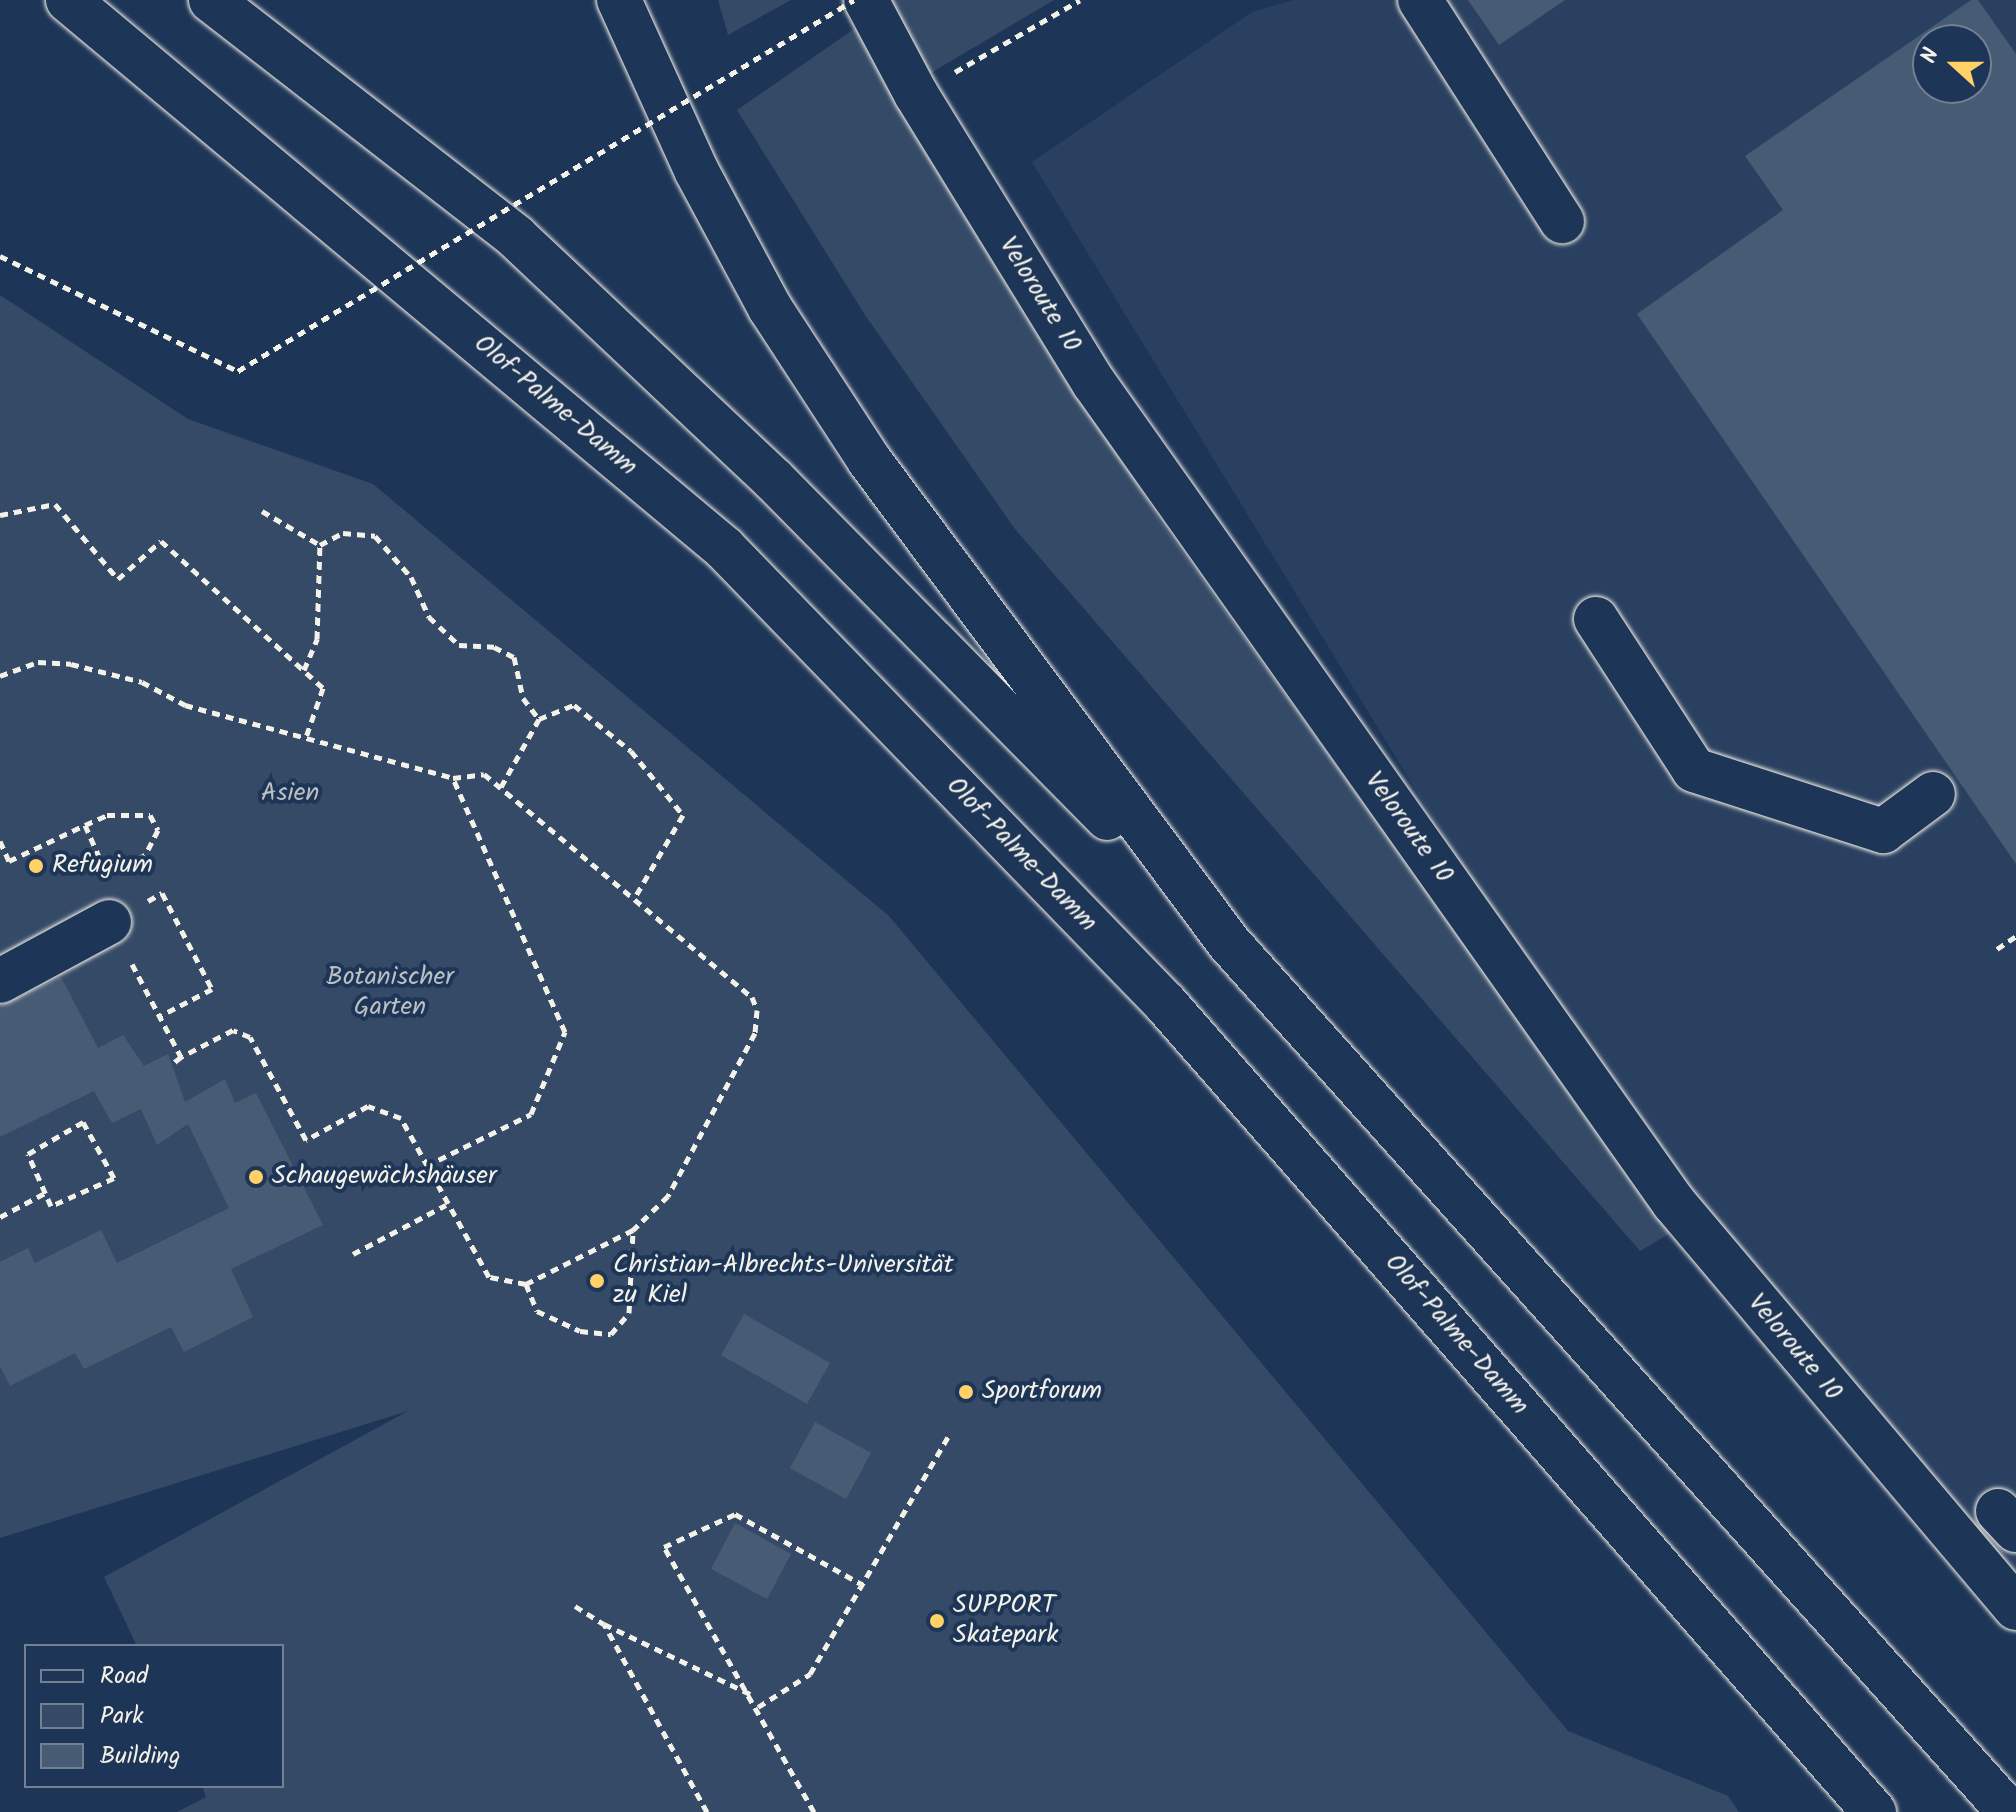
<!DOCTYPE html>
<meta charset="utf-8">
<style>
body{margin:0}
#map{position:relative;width:2016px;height:1812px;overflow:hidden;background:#1d3557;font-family:Kalam,sans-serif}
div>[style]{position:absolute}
.built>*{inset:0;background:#2a4060}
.green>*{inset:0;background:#354a67}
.building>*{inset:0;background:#485b74}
.path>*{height:5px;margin-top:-2.5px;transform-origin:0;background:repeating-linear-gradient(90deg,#f4f1e8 0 8px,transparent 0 14px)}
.roads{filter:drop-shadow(0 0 2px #f4f1e8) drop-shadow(0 0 2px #f4f1e8)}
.minor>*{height:44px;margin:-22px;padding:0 22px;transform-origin:22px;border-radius:22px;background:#1d3557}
.highway>*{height:44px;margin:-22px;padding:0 22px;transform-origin:22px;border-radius:22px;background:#1d3557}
.path-bridge>*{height:5px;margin-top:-2.5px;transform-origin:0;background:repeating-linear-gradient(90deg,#f4f1e8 0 8px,transparent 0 14px)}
.dots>*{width:22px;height:22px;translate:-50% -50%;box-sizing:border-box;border:4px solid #1d3557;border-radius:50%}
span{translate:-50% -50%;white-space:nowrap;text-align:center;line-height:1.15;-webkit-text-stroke:8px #1d3557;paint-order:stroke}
.street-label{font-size:26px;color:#f4f1e8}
.park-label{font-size:26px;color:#bbbfc1}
.poi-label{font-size:26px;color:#f4f1e8}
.left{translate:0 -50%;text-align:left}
.legend{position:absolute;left:24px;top:1644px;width:260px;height:144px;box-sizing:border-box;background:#1d3557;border:2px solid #738091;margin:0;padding:10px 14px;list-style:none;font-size:24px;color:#f4f1e8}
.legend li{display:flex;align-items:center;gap:16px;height:40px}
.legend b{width:40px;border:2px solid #738091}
.north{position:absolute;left:1912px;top:24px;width:80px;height:80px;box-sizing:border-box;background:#1d3557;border:2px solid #738091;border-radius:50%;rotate:291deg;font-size:22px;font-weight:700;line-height:32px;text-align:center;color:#f4f1e8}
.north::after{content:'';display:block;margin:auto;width:28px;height:36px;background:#ffd166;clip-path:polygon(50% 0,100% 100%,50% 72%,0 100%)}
</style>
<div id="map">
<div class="built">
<i style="clip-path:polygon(evenodd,1294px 0,2016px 0,2016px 1585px,1736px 1252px,1499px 926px,1032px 162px,1252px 12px,1294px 0,1928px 40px,1976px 40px,1976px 88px,1928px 88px,1928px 40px)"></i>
</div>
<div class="green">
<i style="clip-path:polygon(718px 0,791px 0,728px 35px)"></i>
<i style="clip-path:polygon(884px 0,1054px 0,929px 74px)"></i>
<i style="clip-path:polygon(857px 27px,1160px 521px,1672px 1232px,1640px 1251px,1015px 529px,865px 315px,737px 110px)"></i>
<i style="clip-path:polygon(0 295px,188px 419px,373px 484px,889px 916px,1568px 1731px,1728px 1796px,1739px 1812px,177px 1812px,206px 1797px,202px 1786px,282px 1786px,282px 1646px,137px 1646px,104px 1577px,408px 1411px,0 1538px)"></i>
</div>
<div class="building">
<i style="clip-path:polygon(1468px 0,1565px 0,1499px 45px)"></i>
<i style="clip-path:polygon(evenodd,1971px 0,1978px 0,2016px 54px,2016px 864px,1637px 314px,1783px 210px,1745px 156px,1971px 0,1928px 40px,1976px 40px,1976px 88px,1928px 88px,1928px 40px)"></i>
<i style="clip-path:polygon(61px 977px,98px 1048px,123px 1035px,144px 1066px,168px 1054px,185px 1102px,225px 1079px,235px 1103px,256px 1093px,323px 1225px,231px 1269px,253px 1317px,184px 1352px,171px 1327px,84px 1369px,75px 1353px,10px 1386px,0 1366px,0 1262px,28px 1248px,35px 1263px,101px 1230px,117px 1263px,229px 1208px,188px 1124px,157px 1145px,141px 1109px,112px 1123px,94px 1091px,0 1137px,0 1006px)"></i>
<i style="clip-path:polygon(744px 1314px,830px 1363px,807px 1404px,721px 1355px)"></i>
<i style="clip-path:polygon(815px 1422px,871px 1453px,846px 1499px,790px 1468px)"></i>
<i style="clip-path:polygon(735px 1523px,791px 1554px,767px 1599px,711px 1569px)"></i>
</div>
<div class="path">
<i style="left:955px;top:72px;width:144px;rotate:-29.9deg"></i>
<i style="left:0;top:256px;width:264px;rotate:25.8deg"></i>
<i style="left:262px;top:511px;width:67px;rotate:30.4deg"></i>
<i style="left:0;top:515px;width:56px;rotate:-11.3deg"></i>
<i style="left:55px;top:504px;width:98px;rotate:50deg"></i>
<i style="left:118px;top:579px;width:57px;rotate:-41.5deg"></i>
<i style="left:161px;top:541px;width:219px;rotate:42.2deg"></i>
<i style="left:323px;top:688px;width:52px;rotate:109.1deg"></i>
<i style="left:304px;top:670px;width:34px;rotate:-67deg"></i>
<i style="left:317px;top:639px;width:94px;rotate:-88.2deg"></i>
<i style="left:320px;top:545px;width:26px;rotate:-28deg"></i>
<i style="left:343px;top:533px;width:32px;rotate:5deg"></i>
<i style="left:375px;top:536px;width:55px;rotate:48.7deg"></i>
<i style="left:411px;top:577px;width:44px;rotate:65.8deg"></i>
<i style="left:429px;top:617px;width:41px;rotate:43deg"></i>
<i style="left:459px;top:645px;width:35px;rotate:3deg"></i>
<i style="left:494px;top:647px;width:22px;rotate:27deg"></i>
<i style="left:514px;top:657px;width:42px;rotate:77.6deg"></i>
<i style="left:523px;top:698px;width:26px;rotate:53deg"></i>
<i style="left:539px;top:719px;width:38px;rotate:-22deg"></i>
<i style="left:574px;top:705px;width:73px;rotate:38.9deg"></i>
<i style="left:631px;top:751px;width:82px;rotate:50.9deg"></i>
<i style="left:683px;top:815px;width:97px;rotate:120.3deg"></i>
<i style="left:0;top:676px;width:40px;rotate:-20.2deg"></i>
<i style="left:38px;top:662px;width:33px;rotate:3deg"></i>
<i style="left:71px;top:664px;width:73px;rotate:14.2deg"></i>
<i style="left:142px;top:682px;width:49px;rotate:28.1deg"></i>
<i style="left:185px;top:705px;width:278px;rotate:15.2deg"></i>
<i style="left:453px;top:778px;width:31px;rotate:-7deg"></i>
<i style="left:484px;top:774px;width:349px;rotate:39.8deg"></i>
<i style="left:752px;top:997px;width:14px;rotate:69deg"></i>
<i style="left:757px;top:1010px;width:23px;rotate:95deg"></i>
<i style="left:755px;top:1033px;width:185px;rotate:118.1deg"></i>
<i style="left:668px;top:1196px;width:49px;rotate:135.8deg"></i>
<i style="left:633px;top:1230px;width:120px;rotate:153.2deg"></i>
<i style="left:526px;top:1284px;width:38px;rotate:-169deg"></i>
<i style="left:489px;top:1277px;width:182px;rotate:-119deg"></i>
<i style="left:401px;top:1118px;width:35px;rotate:-160deg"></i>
<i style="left:368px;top:1106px;width:71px;rotate:151.3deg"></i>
<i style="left:306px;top:1140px;width:117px;rotate:-118.5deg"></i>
<i style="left:250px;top:1037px;width:18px;rotate:-158deg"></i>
<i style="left:233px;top:1030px;width:59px;rotate:152.6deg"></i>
<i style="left:501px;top:787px;width:78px;rotate:-60.8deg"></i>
<i style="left:85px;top:825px;width:24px;rotate:-24deg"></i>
<i style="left:107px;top:815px;width:43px"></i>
<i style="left:150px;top:815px;width:17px;rotate:62deg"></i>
<i style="left:158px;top:830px;width:28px;rotate:117deg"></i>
<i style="left:145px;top:855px;width:41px;rotate:150.9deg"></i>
<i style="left:0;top:841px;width:22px;rotate:66deg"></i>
<i style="left:9px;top:861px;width:84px;rotate:-25.3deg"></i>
<i style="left:85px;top:825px;width:57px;rotate:66.1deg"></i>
<i style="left:148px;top:901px;width:16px;rotate:-30deg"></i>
<i style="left:162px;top:893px;width:108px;rotate:62.5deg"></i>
<i style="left:212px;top:989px;width:59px;rotate:152.6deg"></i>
<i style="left:1997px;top:949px;width:23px;rotate:-34deg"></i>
<i style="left:132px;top:964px;width:105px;rotate:62.2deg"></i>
<i style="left:181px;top:1057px;width:11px;rotate:142deg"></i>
<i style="left:83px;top:1122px;width:64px;rotate:61deg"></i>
<i style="left:114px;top:1178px;width:69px;rotate:156deg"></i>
<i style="left:51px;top:1206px;width:57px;rotate:-113.9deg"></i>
<i style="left:28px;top:1154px;width:64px;rotate:-30.2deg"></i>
<i style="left:426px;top:1166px;width:117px;rotate:-26.3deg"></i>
<i style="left:531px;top:1114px;width:89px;rotate:-67.5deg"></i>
<i style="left:565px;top:1032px;width:278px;rotate:-113.8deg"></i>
<i style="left:0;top:1217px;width:51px;rotate:-28.1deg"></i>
<i style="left:353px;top:1254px;width:105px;rotate:-27.8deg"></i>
<i style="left:526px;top:1284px;width:29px;rotate:68deg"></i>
<i style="left:537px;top:1311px;width:47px;rotate:24.9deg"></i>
<i style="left:580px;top:1331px;width:31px;rotate:6deg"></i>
<i style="left:611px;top:1334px;width:28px;rotate:-49deg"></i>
<i style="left:629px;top:1313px;width:82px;rotate:-87.2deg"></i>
<i style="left:575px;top:1606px;width:34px;rotate:32deg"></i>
<i style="left:758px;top:1707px;width:62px;rotate:-32.4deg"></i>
<i style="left:810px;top:1674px;width:276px;rotate:-59.8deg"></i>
<i style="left:707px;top:1812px;width:214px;rotate:-118.7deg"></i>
<i style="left:604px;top:1624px;width:162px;rotate:25.6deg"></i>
<i style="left:814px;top:1812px;width:305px;rotate:-119.5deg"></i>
<i style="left:664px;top:1547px;width:78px;rotate:-24.9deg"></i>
<i style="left:735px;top:1514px;width:146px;rotate:29deg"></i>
</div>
<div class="roads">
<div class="minor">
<i style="left:866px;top:0;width:106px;rotate:62deg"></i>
<i style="left:916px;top:94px;width:339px;rotate:58.4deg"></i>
<i style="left:1094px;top:383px;width:1004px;rotate:54.73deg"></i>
<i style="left:1674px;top:1203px;width:530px;rotate:49.82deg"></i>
<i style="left:1420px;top:0;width:263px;rotate:57.3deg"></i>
<i style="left:1596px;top:619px;width:180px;rotate:57deg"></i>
<i style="left:1694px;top:770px;width:199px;rotate:17.9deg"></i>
<i style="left:1883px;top:831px;width:62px;rotate:-36.5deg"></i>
<i style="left:0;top:981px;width:124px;rotate:-28.4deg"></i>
<i style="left:1998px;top:1511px;width:26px;rotate:47deg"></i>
</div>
<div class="highway">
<i style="left:68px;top:0;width:855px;rotate:39.87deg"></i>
<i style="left:724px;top:548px;width:634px;rotate:45.9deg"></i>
<i style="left:1165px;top:1003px;width:1076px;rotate:48.77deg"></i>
<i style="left:211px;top:0;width:386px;rotate:37.8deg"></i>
<i style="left:516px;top:237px;width:353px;rotate:43.3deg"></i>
<i style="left:773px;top:479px;width:476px;rotate:45.4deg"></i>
<i style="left:619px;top:0;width:187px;rotate:65.6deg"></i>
<i style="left:696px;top:170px;width:157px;rotate:61.8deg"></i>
<i style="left:770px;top:308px;width:181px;rotate:56.9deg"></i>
<i style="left:869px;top:460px;width:602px;rotate:53.3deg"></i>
<i style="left:1229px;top:943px;width:1168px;rotate:48.09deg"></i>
</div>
</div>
<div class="path-bridge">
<i style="left:238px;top:371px;width:719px;rotate:-31.06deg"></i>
</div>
<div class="dots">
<i style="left:36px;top:866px;background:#ffd166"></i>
<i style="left:256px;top:1177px;background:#ffd166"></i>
<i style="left:597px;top:1281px;background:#ffd166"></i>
<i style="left:966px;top:1392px;background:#ffd166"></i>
<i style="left:937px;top:1621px;background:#ffd166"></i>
</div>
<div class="street-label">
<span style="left:1039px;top:295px;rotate:58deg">Veloroute 10</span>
<span style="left:555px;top:406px;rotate:40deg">Olof-Palme-Damm</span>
<span style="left:1408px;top:828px;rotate:54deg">Veloroute 10</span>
<span style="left:1021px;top:855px;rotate:46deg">Olof-Palme-Damm</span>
<span style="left:1456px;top:1335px;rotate:49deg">Olof-Palme-Damm</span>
<span style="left:1794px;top:1348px;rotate:50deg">Veloroute 10</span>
</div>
<div class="park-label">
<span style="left:290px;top:794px">Asien</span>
<span style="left:390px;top:993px">Botanischer<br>Garten</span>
</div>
<div class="poi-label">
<span class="left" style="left:52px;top:866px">Refugium</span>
<span class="left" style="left:272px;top:1177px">Schaugewächshäuser</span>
<span class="left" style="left:613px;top:1281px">Christian-Albrechts-Universität<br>zu Kiel</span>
<span class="left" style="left:982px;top:1392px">Sportforum</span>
<span class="left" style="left:953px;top:1621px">SUPPORT<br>Skatepark</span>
</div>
<ul class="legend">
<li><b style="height:10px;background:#1d3557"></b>Road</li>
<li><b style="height:22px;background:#354a67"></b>Park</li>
<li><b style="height:22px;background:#485b74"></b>Building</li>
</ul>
<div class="north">N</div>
</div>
